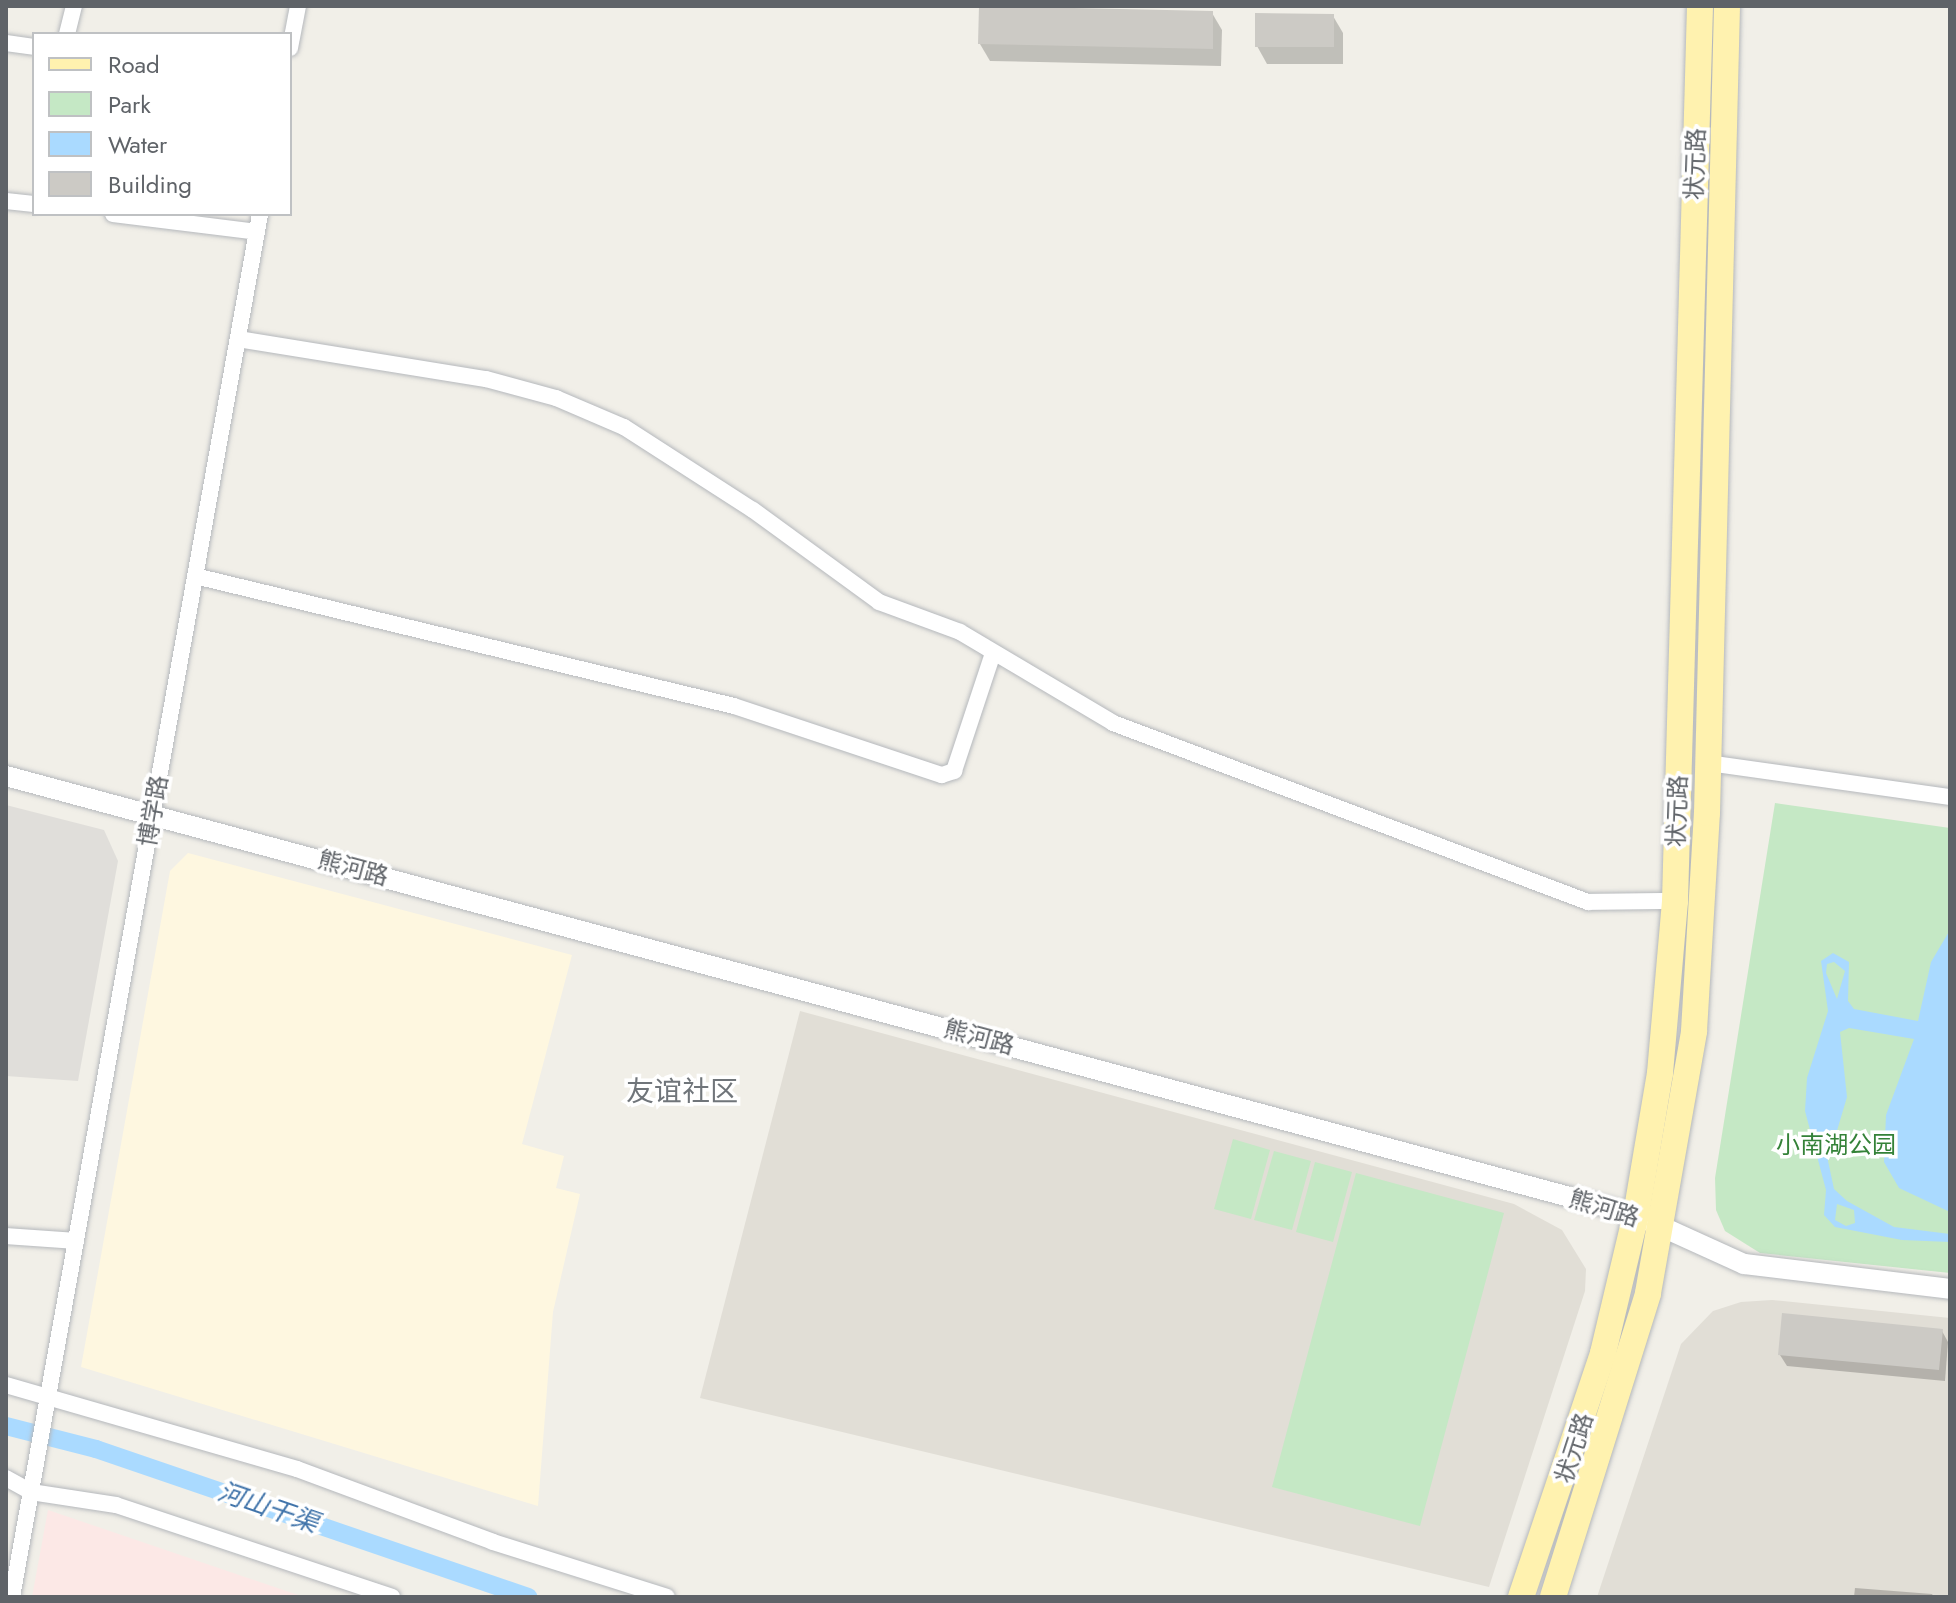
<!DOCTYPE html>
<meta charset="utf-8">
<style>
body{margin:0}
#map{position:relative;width:1956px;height:1603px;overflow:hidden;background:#f1efe8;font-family:Jost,"Noto Sans SC",sans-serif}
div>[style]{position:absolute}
.commercial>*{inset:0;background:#fef7e0}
.industrial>*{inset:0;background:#e0deda}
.education>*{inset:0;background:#e1ded6}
.medical>*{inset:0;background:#fce8e6}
.green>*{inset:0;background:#c5e8c5}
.water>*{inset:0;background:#aadaff}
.shadow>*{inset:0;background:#0003}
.canal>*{height:18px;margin:-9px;padding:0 9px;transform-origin:9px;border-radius:9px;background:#aadaff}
.building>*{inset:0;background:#cccac5}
.roads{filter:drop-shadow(0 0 2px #b5b8bc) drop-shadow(0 0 2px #b5b8bc)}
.minor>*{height:16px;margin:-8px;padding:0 8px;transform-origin:8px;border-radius:8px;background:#fff}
.tertiary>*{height:20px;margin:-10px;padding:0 10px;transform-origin:10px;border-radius:10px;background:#fff}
.primary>*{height:26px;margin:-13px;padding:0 13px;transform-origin:13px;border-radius:13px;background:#fff2af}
span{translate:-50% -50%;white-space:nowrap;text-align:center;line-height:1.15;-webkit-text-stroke:7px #fff;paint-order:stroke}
.street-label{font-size:24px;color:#5f6368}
.park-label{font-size:24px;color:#348238}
.water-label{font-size:26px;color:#4174aa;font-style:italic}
.quarter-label{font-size:28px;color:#70757a}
.frame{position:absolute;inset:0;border:8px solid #5f6368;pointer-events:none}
.legend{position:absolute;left:32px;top:32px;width:260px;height:184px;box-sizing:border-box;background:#fff;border:2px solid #bfc1c3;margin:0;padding:10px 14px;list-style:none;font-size:24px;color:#5f6368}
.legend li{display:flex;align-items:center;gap:16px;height:40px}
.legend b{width:40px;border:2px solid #bfc1c3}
</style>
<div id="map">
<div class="commercial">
<i style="clip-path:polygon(188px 853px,572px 955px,522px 1144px,564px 1156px,556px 1188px,580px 1194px,553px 1312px,538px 1506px,81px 1367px,170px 871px)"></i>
</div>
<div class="industrial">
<i style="clip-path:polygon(6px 805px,104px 830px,118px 861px,78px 1081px,6px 1076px)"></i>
</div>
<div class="education">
<i style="clip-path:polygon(800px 1011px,1514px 1204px,1562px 1230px,1586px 1269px,1585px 1291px,1489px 1587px,700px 1398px)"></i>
<i style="clip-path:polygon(1772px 1300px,1950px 1318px,1950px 1597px,1597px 1597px,1681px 1344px,1713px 1311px,1741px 1302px)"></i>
</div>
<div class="medical">
<i style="clip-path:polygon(48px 1510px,304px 1597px,32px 1597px)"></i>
</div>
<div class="green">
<i style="clip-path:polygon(1775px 803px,1950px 828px,1950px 1273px,1760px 1253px,1725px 1231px,1716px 1210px,1715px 1178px)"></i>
<i style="clip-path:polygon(1233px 1139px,1270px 1150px,1251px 1219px,1214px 1209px)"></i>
<i style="clip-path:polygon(1274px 1151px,1311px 1161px,1292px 1230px,1254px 1220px)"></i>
<i style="clip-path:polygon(1315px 1162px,1352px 1172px,1333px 1242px,1296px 1232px)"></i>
<i style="clip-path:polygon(1356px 1173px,1504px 1213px,1420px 1526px,1272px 1487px)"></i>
</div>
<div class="water">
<i style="clip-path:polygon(evenodd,1950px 930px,1950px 1212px,1899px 1188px,1884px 1162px,1886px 1115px,1914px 1039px,1849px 1028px,1840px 1032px,1847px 1097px,1828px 1161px,1834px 1189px,1847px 1201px,1894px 1227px,1950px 1234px,1950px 1242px,1902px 1240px,1835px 1227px,1824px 1215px,1826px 1190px,1805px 1111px,1807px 1078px,1828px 1011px,1821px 961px,1833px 953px,1849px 962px,1848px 1001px,1854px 1009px,1918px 1021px,1931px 962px,1950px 930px,1834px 962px,1845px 971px,1837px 999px,1826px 973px,1827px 964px,1834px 962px,1950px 930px,1837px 1204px,1854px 1210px,1855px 1223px,1846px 1226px,1835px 1220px,1837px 1204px)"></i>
</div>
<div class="shadow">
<i style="clip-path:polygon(1212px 13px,1222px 30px,1221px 66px,990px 61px,980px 44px)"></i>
<i style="clip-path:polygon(1333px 16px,1343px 33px,1343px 64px,1267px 64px,1257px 46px)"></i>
<i style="clip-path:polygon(1942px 1331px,1948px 1342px,1945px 1381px,1787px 1366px,1780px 1355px)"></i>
<i style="clip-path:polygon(1855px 1588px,1932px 1594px,1934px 1597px,1854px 1597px)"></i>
</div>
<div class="canal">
<i style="left:6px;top:1426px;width:93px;rotate:14.3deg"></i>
<i style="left:96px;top:1449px;width:457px;rotate:18.9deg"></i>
</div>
<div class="building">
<i style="clip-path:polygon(979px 6px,1213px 11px,1213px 49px,978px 44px)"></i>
<i style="clip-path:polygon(1255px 13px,1334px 14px,1334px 47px,1255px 47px)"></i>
<i style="clip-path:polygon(1782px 1313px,1943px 1329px,1939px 1370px,1778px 1355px)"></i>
</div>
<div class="roads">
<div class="minor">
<i style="left:67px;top:34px;width:29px;rotate:-76deg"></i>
<i style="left:6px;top:43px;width:28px;rotate:8deg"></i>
<i style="left:290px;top:48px;width:43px;rotate:-79.2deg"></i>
<i style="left:6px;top:201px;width:28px;rotate:6deg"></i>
<i style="left:113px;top:214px;width:145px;rotate:7.1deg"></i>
<i style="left:238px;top:339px;width:251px;rotate:9.2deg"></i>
<i style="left:486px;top:379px;width:73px;rotate:15.2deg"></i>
<i style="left:556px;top:398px;width:74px;rotate:23.1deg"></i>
<i style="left:624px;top:427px;width:153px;rotate:32.8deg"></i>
<i style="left:753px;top:510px;width:156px;rotate:36.1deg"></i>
<i style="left:879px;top:602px;width:86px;rotate:20.3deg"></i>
<i style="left:960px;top:632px;width:178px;rotate:30.7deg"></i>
<i style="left:1113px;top:723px;width:508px;rotate:20.65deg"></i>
<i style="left:1588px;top:902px;width:87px;rotate:-0.7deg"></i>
<i style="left:195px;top:576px;width:554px;rotate:13.56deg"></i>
<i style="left:734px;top:706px;width:219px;rotate:18.4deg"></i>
<i style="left:942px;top:775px;width:13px;rotate:-18deg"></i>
<i style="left:954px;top:771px;width:124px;rotate:-71.7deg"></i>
<i style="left:1708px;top:763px;width:244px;rotate:8deg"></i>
<i style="left:6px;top:1236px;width:70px;rotate:4.1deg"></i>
<i style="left:6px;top:1385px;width:303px;rotate:16.1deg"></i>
<i style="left:297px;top:1469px;width:209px;rotate:20.4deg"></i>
<i style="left:493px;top:1542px;width:182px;rotate:17.5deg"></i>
<i style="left:6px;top:1478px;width:29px;rotate:29deg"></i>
<i style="left:31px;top:1492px;width:86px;rotate:8.7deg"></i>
<i style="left:116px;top:1505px;width:291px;rotate:18.4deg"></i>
<i style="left:12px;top:1597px;width:1405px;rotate:-79.83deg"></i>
</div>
<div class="tertiary">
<i style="left:6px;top:776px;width:1688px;rotate:15.07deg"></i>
<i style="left:1636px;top:1215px;width:119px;rotate:24.4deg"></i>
<i style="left:1744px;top:1264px;width:208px;rotate:6.9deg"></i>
</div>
<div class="primary">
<i style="left:1521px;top:1597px;width:257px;rotate:-71.4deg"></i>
<i style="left:1603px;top:1353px;width:142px;rotate:-76.6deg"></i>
<i style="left:1636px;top:1215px;width:144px;rotate:-80.4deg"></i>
<i style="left:1660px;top:1073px;width:173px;rotate:-85deg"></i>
<i style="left:1675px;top:901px;width:895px;rotate:-88.4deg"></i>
<i style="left:1553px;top:1597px;width:318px;rotate:-72.6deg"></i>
<i style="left:1648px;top:1293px;width:266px;rotate:-80deg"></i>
<i style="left:1694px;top:1031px;width:218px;rotate:-86.6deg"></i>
<i style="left:1707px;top:813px;width:807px;rotate:-88.58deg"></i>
</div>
</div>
<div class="street-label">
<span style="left:1695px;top:164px;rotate:-88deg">状元路</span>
<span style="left:153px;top:811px;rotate:-80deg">博学路</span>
<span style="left:1677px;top:811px;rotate:-88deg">状元路</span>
<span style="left:353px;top:868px;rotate:15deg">熊河路</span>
<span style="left:979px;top:1037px;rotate:15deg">熊河路</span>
<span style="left:1604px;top:1208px;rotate:17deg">熊河路</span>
<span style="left:1574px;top:1448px;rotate:-72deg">状元路</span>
</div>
<div class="park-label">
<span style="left:1836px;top:1145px">小南湖公园</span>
</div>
<div class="water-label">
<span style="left:268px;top:1508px;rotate:19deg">河山干渠</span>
</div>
<div class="quarter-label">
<span style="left:682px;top:1092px">友谊社区</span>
</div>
<div class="frame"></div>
<ul class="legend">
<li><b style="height:10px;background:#fff2af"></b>Road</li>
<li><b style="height:22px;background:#c5e8c5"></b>Park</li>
<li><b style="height:22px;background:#aadaff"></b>Water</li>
<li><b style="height:22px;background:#cccac5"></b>Building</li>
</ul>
</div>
